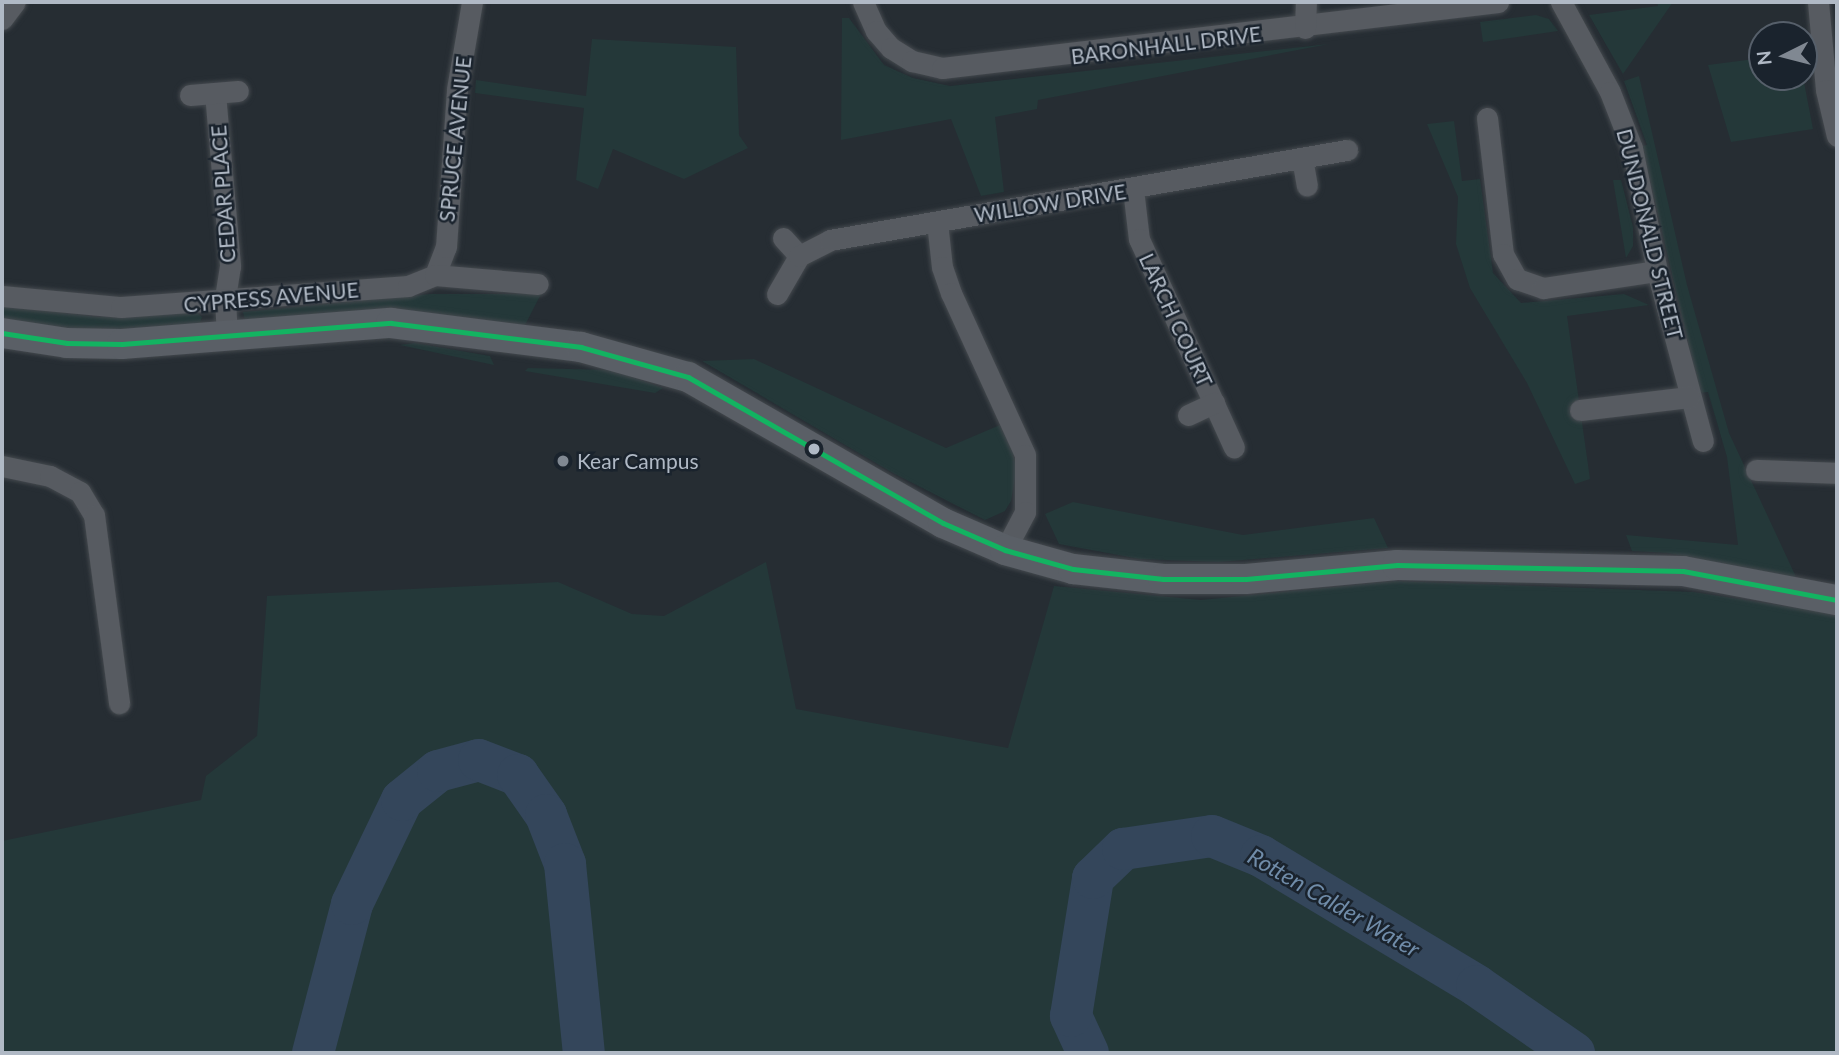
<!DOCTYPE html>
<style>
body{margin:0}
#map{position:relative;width:1839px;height:1055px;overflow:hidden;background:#262d33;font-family:Lato,sans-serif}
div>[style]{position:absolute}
.green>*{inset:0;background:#243839}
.river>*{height:42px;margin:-21px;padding:0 21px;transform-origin:21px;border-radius:21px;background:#34465b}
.roads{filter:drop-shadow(0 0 2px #44494e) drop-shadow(0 0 2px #44494e)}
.street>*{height:21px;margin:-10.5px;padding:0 10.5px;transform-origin:10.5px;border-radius:10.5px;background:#575b61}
.secondary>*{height:30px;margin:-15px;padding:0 15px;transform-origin:15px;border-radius:15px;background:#5a5f66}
.bus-1>*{height:5px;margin:-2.5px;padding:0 2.5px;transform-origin:2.5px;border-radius:2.5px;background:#13b361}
.dots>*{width:19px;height:19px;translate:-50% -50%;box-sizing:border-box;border:4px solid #1a232d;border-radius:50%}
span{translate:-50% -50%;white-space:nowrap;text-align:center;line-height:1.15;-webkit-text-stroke:5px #1a232d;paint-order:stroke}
.street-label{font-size:21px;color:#b0b9c5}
.poi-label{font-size:21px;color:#b0b9c5}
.left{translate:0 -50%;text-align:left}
.water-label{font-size:23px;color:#708ca9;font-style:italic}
.frame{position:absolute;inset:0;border:4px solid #b0b9c5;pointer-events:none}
.north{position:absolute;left:1748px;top:21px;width:70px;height:70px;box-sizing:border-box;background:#1a232d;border:2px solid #565f6a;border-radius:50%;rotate:264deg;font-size:19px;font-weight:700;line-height:28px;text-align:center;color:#b0b9c5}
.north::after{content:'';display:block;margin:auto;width:24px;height:32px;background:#808892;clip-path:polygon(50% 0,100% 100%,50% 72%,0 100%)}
</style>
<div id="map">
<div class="green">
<i style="clip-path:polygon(1657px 2px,1673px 2px,1623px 74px,1589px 15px,1658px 6px)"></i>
<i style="clip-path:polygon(1536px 15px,1549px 19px,1558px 31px,1483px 42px,1480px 22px)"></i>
<i style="clip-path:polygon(842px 18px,849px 18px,884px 65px,913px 78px,950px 86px,1329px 44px,1038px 100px,1037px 109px,995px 117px,1004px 192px,981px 196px,951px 119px,841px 140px)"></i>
<i style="clip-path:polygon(592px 39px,736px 47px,739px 135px,748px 148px,684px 179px,613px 149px,598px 189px,576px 180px,584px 108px,475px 93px,476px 80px,586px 96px)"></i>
<i style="clip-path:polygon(1762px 58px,1762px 77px,1803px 77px,1813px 129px,1731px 142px,1708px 65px)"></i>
<i style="clip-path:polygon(1639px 76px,1687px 285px,1729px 433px,1797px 579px,1668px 553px,1632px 551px,1626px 535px,1738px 545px,1727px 457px,1708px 392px,1700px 393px,1642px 146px,1647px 145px,1624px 81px)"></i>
<i style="clip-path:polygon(1454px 121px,1462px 181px,1480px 179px,1493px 273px,1521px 303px,1624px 294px,1649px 305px,1567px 316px,1590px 479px,1575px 484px,1527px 383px,1470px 288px,1456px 244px,1458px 197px,1427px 124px)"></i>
<i style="clip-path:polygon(1613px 180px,1621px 180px,1633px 227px,1633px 246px,1626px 258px)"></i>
<i style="clip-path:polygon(430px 294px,541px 294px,525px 325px,245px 320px,243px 312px)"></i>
<i style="clip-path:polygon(2px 306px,98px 317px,196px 312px,202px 317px,199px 325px,99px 335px,2px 323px)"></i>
<i style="clip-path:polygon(415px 343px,490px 356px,494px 365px,400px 345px)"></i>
<i style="clip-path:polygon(754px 359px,946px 448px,1000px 425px,1014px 454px,1016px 472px,1011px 501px,1005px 511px,985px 520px,893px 473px,702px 361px)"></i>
<i style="clip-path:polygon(528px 368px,612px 370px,663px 388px,655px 393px,525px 371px)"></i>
<i style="clip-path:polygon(1073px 502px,1243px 535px,1374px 518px,1388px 548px,1219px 562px,1140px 559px,1059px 544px,1045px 514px)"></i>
<i style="clip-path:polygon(766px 562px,796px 709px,1008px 748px,1054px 586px,1201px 600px,1394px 581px,1693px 592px,1837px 614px,1837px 1053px,2px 1053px,2px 841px,201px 800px,206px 776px,257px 736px,267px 596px,558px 582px,632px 614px,664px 616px)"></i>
</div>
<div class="river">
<i style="left:313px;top:1053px;width:154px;rotate:-75.3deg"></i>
<i style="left:352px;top:904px;width:115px;rotate:-64.3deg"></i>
<i style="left:402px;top:800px;width:46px;rotate:-38.9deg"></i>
<i style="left:438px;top:771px;width:42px;rotate:-15deg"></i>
<i style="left:479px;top:760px;width:42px;rotate:21deg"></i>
<i style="left:518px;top:775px;width:49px;rotate:55deg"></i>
<i style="left:546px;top:815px;width:53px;rotate:68.8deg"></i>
<i style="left:565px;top:864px;width:190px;rotate:84.3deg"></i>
<i style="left:1088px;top:1053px;width:41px;rotate:-114.7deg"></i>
<i style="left:1071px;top:1016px;width:140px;rotate:-80.9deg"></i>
<i style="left:1093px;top:878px;width:42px;rotate:-44deg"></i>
<i style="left:1123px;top:849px;width:90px;rotate:-8.3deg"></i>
<i style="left:1212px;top:836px;width:53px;rotate:22.2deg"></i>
<i style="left:1261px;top:856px;width:252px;rotate:31deg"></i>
<i style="left:1477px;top:986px;width:118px;rotate:34.6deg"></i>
</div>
<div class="roads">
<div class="street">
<i style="left:863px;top:2px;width:32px;rotate:66deg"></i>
<i style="left:876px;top:31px;width:23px;rotate:49deg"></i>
<i style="left:891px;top:48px;width:25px;rotate:32deg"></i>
<i style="left:912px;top:61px;width:31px;rotate:13deg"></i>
<i style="left:942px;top:68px;width:560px;rotate:-6.77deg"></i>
<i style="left:1561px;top:2px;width:102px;rotate:61.4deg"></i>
<i style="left:1610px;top:92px;width:60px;rotate:68.6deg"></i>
<i style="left:1632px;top:148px;width:126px;rotate:78.5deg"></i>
<i style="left:1657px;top:271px;width:176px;rotate:74.9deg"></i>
<i style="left:1818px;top:2px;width:88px;rotate:84.8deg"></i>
<i style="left:1826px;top:90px;width:47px;rotate:76.6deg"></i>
<i style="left:2px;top:19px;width:21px;rotate:-53deg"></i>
<i style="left:1305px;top:28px;width:26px;rotate:-88deg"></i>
<i style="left:215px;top:93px;width:174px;rotate:85deg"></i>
<i style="left:230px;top:266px;width:33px;rotate:99deg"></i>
<i style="left:225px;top:299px;width:38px;rotate:87deg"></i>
<i style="left:190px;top:95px;width:48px;rotate:-4.8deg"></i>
<i style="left:1487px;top:118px;width:137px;rotate:83.3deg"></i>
<i style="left:1503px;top:254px;width:29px;rotate:61deg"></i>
<i style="left:1517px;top:279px;width:28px;rotate:19deg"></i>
<i style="left:1543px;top:288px;width:115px;rotate:-8.5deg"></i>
<i style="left:1302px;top:158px;width:28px;rotate:80deg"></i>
<i style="left:1133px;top:189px;width:50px;rotate:83.2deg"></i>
<i style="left:1139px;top:239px;width:229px;rotate:65.5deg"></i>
<i style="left:937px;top:222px;width:45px;rotate:83.7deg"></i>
<i style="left:942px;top:267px;width:28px;rotate:71deg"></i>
<i style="left:951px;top:293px;width:178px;rotate:65.4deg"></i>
<i style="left:1025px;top:455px;width:57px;rotate:90deg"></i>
<i style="left:1025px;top:512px;width:43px;rotate:117.8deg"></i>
<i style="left:783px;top:238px;width:24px;rotate:48deg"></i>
<i style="left:435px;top:275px;width:30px;rotate:-69deg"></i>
<i style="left:446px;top:247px;width:158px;rotate:-86deg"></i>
<i style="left:457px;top:89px;width:88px;rotate:-80.2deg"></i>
<i style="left:777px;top:294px;width:44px;rotate:-59.9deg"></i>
<i style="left:799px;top:256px;width:35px;rotate:-27deg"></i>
<i style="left:830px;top:240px;width:525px;rotate:-9.88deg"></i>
<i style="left:2px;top:296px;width:120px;rotate:5.3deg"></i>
<i style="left:121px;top:307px;width:288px;rotate:-4.2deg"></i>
<i style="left:408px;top:286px;width:29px;rotate:-22deg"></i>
<i style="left:435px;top:275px;width:103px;rotate:5deg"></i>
<i style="left:1580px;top:410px;width:110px;rotate:-6.8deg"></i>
<i style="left:1188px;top:415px;width:29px;rotate:-25deg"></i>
<i style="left:2px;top:466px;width:49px;rotate:11.8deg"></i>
<i style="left:50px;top:476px;width:34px;rotate:28deg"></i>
<i style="left:80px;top:492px;width:27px;rotate:59deg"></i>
<i style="left:94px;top:515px;width:190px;rotate:82.4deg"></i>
<i style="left:1756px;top:470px;width:81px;rotate:2.1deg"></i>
</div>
<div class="secondary">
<i style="left:2px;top:333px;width:66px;rotate:8.7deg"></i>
<i style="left:67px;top:343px;width:55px;rotate:1deg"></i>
<i style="left:122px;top:344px;width:270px;rotate:-4.5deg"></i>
<i style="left:391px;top:323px;width:192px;rotate:7.2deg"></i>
<i style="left:581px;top:347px;width:111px;rotate:15.7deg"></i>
<i style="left:688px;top:377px;width:294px;rotate:29.8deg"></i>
<i style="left:943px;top:523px;width:68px;rotate:23.5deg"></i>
<i style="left:1005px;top:550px;width:71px;rotate:15.6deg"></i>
<i style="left:1073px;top:569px;width:91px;rotate:6.3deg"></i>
<i style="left:1163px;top:579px;width:83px"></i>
<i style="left:1246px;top:579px;width:152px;rotate:-5.3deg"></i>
<i style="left:1397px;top:565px;width:286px;rotate:1.2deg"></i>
<i style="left:1683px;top:571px;width:157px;rotate:10.7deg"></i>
</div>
</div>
<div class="bus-1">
<i style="left:2px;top:333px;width:66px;rotate:8.7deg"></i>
<i style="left:67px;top:343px;width:55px;rotate:1deg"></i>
<i style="left:122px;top:344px;width:270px;rotate:-4.5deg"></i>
<i style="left:391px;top:323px;width:192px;rotate:7.2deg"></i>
<i style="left:581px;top:347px;width:111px;rotate:15.7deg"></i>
<i style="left:688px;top:377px;width:294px;rotate:29.8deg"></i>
<i style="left:943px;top:523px;width:68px;rotate:23.5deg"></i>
<i style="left:1005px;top:550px;width:71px;rotate:15.6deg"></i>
<i style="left:1073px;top:569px;width:91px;rotate:6.3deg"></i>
<i style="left:1163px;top:579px;width:83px"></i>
<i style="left:1246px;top:579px;width:152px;rotate:-5.3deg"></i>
<i style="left:1397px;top:565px;width:286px;rotate:1.2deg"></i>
<i style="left:1683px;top:571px;width:157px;rotate:10.7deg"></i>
</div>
<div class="dots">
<i style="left:814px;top:449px;background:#b0b9c5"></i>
<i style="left:563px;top:461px;background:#808892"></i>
</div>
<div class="street-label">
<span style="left:1166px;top:45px;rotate:-7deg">BARONHALL DRIVE</span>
<span style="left:455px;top:139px;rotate:-84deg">SPRUCE AVENUE</span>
<span style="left:223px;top:194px;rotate:-94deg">CEDAR PLACE</span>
<span style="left:1050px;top:203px;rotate:-9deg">WILLOW DRIVE</span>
<span style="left:1650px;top:234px;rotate:76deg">DUNDONALD STREET</span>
<span style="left:271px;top:297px;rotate:-5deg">CYPRESS AVENUE</span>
<span style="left:1176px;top:320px;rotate:65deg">LARCH COURT</span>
</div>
<div class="poi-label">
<span class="left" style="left:577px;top:461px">Kear Campus</span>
</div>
<div class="water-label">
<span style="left:1334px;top:902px;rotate:30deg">Rotten Calder Water</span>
</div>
<div class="frame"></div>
<div class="north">N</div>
</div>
